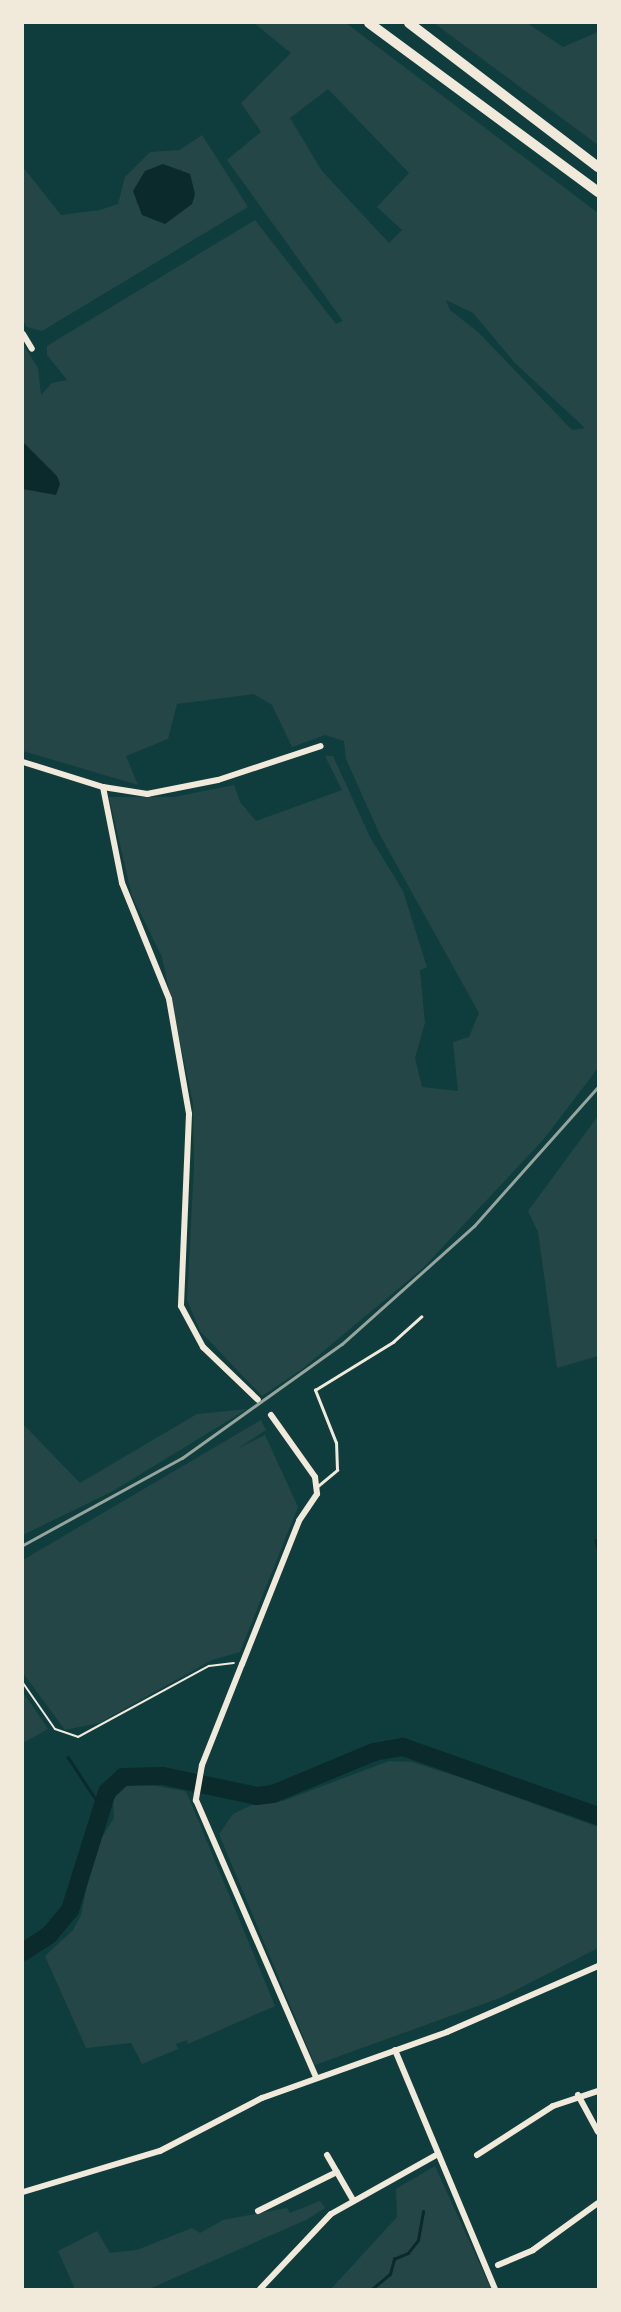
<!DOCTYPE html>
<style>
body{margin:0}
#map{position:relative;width:621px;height:2312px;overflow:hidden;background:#0f3d3e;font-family:"IBM Plex Serif",serif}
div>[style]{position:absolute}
.green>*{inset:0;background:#244646}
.water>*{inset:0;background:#0a2a2b}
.stream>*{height:2.5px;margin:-1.25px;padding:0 1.25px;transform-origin:1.25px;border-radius:1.25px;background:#0a2a2b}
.river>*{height:18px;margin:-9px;padding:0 9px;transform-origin:9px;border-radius:9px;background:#0a2a2b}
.path>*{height:2px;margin:-1px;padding:0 1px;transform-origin:1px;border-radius:1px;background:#f1e9da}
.service>*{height:2.5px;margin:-1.25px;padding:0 1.25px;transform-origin:1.25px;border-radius:1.25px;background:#f1e9da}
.minor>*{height:6px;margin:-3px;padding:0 3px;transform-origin:3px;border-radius:3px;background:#f1e9da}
.motorway>*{height:10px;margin:-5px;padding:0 5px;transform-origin:5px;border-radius:5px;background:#f1e9da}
.rail>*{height:2.5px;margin:-1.25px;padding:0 1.25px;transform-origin:1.25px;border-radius:1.25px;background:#97a49c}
span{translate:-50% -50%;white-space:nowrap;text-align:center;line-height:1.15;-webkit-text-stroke:7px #f1e9da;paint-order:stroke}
.frame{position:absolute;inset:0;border:24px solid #f1e9da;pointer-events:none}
</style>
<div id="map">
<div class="green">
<i style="clip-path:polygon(evenodd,254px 23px,346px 23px,598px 213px,598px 1068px,543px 1140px,423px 1268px,302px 1369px,262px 1396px,200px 1331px,187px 1300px,194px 1167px,193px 1103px,162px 957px,132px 896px,109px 797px,174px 797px,234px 785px,240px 802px,256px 821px,342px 790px,325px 756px,333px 756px,370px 837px,403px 891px,427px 967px,420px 970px,425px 1023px,415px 1058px,422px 1087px,458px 1091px,453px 1042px,469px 1037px,479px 1013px,380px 835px,346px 759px,344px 741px,325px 735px,292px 747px,272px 705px,254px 694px,177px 704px,168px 739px,126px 756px,138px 785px,23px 751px,23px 344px,38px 368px,41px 395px,52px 383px,67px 380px,47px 355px,47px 346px,255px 220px,336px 324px,343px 321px,227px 160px,261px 132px,241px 103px,291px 53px,254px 23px,328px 89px,409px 173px,377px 207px,402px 230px,389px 243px,322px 171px,290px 118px,328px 89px,254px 23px,446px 300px,473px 313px,515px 363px,585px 428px,572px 430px,478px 332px,450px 310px,446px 300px)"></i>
<i style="clip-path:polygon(434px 23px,527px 23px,563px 47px,598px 32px,598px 145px)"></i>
<i style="clip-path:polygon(evenodd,202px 135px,248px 207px,42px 331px,27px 327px,23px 320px,23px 167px,61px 215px,100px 210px,118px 204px,125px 177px,150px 152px,180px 150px,202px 135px,181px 169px,192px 204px,135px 203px,181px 169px)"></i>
<i style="clip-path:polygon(598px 1116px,598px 1356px,557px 1368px,538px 1232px,528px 1211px)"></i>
<i style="clip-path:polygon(247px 1409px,113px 1491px,23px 1535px,23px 1424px,80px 1483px,197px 1414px)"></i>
<i style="clip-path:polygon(261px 1420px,266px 1430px,237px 1449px,265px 1435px,298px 1507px,240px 1652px,212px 1660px,99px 1723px,65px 1730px,23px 1673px,23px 1560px)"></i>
<i style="clip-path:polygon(23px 1692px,48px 1729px,23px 1743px)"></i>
<i style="clip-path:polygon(389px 1761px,412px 1762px,462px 1778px,598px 1827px,598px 1948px,500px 1998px,315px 2065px,219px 1834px,233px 1814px,252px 1805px,283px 1801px)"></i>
<i style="clip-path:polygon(138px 1783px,185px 1791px,189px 1798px,275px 2006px,188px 2044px,187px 2040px,176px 2044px,178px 2049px,142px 2064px,131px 2043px,86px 2048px,45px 1956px,73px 1930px,81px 1915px,94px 1850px,114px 1818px,113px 1801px,122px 1786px)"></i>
<i style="clip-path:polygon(435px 2166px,491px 2289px,331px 2289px,397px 2217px,396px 2189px)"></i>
<i style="clip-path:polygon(320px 2201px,325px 2208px,306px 2220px,149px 2289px,75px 2289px,58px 2251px,97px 2231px,110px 2253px,137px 2250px,192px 2228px,200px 2233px,223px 2220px,287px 2208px,290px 2213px)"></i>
</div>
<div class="water">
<i style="clip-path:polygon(163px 164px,190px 174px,195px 194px,192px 204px,165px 224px,142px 215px,133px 191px,145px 171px)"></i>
<i style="clip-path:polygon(23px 442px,57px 476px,60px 484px,56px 495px,23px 489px)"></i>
</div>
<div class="stream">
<i style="left:596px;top:1540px;width:9px;rotate:77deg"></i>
<i style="left:68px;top:1757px;width:60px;rotate:56.6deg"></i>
<i style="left:372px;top:2289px;width:23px;rotate:-40deg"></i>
<i style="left:390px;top:2274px;width:16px;rotate:-75deg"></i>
<i style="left:394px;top:2259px;width:15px;rotate:-23deg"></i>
<i style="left:408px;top:2253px;width:16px;rotate:-52deg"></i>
<i style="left:418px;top:2240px;width:29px;rotate:-80deg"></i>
</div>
<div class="river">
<i style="left:23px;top:1952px;width:31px;rotate:-33deg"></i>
<i style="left:49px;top:1935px;width:33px;rotate:-50deg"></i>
<i style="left:70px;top:1910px;width:124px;rotate:-72.6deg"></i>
<i style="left:107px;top:1792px;width:22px;rotate:-43deg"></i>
<i style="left:123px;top:1777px;width:40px;rotate:-1.4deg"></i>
<i style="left:163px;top:1776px;width:96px;rotate:12deg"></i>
<i style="left:257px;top:1796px;width:16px;rotate:-7deg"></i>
<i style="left:273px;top:1794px;width:109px;rotate:-22.6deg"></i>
<i style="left:374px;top:1752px;width:29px;rotate:-10deg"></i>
<i style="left:403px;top:1747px;width:207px;rotate:19.5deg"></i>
</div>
<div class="path">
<i style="left:23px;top:1683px;width:56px;rotate:55.2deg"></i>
<i style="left:55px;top:1729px;width:24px;rotate:19deg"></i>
<i style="left:78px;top:1737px;width:149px;rotate:-28.5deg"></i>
<i style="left:209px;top:1666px;width:25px;rotate:-7deg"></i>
</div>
<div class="service">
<i style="left:318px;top:1486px;width:25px;rotate:-40deg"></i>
<i style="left:337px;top:1470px;width:27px;rotate:-92deg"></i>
<i style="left:336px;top:1443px;width:57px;rotate:-111.6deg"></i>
<i style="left:315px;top:1390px;width:92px;rotate:-31.6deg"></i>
<i style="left:393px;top:1342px;width:38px;rotate:-42deg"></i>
</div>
<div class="minor">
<i style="left:23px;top:334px;width:17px;rotate:59deg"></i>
<i style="left:23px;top:762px;width:84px;rotate:17.4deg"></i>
<i style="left:103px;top:787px;width:45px;rotate:9deg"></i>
<i style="left:147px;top:794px;width:72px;rotate:-11.2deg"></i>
<i style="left:218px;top:780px;width:108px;rotate:-18.3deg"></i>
<i style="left:103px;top:787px;width:98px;rotate:78.8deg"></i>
<i style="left:122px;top:883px;width:125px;rotate:67.9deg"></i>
<i style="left:169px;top:999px;width:117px;rotate:80.1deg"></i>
<i style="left:189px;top:1114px;width:192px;rotate:92.4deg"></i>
<i style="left:181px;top:1306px;width:47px;rotate:61.8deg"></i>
<i style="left:203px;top:1347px;width:76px;rotate:43.9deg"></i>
<i style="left:271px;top:1415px;width:76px;rotate:54.6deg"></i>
<i style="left:315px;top:1477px;width:17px;rotate:83deg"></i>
<i style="left:317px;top:1494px;width:32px;rotate:124deg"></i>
<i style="left:299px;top:1521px;width:154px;rotate:111.7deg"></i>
<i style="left:242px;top:1664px;width:109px;rotate:111.6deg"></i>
<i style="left:202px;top:1765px;width:36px;rotate:100deg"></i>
<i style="left:196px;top:1800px;width:302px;rotate:66.6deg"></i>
<i style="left:395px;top:2050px;width:259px;rotate:67.3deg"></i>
<i style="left:578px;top:2095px;width:42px;rotate:61.6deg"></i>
<i style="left:327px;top:2155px;width:52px;rotate:60deg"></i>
<i style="left:477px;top:2155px;width:90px;rotate:-32.8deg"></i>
<i style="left:553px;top:2106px;width:47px;rotate:-18.4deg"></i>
<i style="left:23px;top:2192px;width:143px;rotate:-16.7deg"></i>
<i style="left:160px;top:2151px;width:115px;rotate:-27.5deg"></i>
<i style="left:262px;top:2098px;width:196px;rotate:-19.6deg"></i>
<i style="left:447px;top:2032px;width:165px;rotate:-23.6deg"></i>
<i style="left:258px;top:2211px;width:88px;rotate:-26.3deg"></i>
<i style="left:498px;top:2265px;width:38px;rotate:-23deg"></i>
<i style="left:533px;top:2250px;width:80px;rotate:-35.9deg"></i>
<i style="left:260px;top:2289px;width:103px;rotate:-46.6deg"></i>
<i style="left:331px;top:2214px;width:123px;rotate:-29.3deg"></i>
</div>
<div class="motorway">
<i style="left:369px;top:23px;width:285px;rotate:36.4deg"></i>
<i style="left:409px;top:23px;width:238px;rotate:37.3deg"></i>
</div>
<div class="rail">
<i style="left:23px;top:1545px;width:181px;rotate:-28.7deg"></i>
<i style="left:182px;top:1458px;width:196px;rotate:-35.5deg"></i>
<i style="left:342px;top:1344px;width:177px;rotate:-41.8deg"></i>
<i style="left:474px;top:1226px;width:186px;rotate:-48.3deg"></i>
</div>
<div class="frame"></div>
</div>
